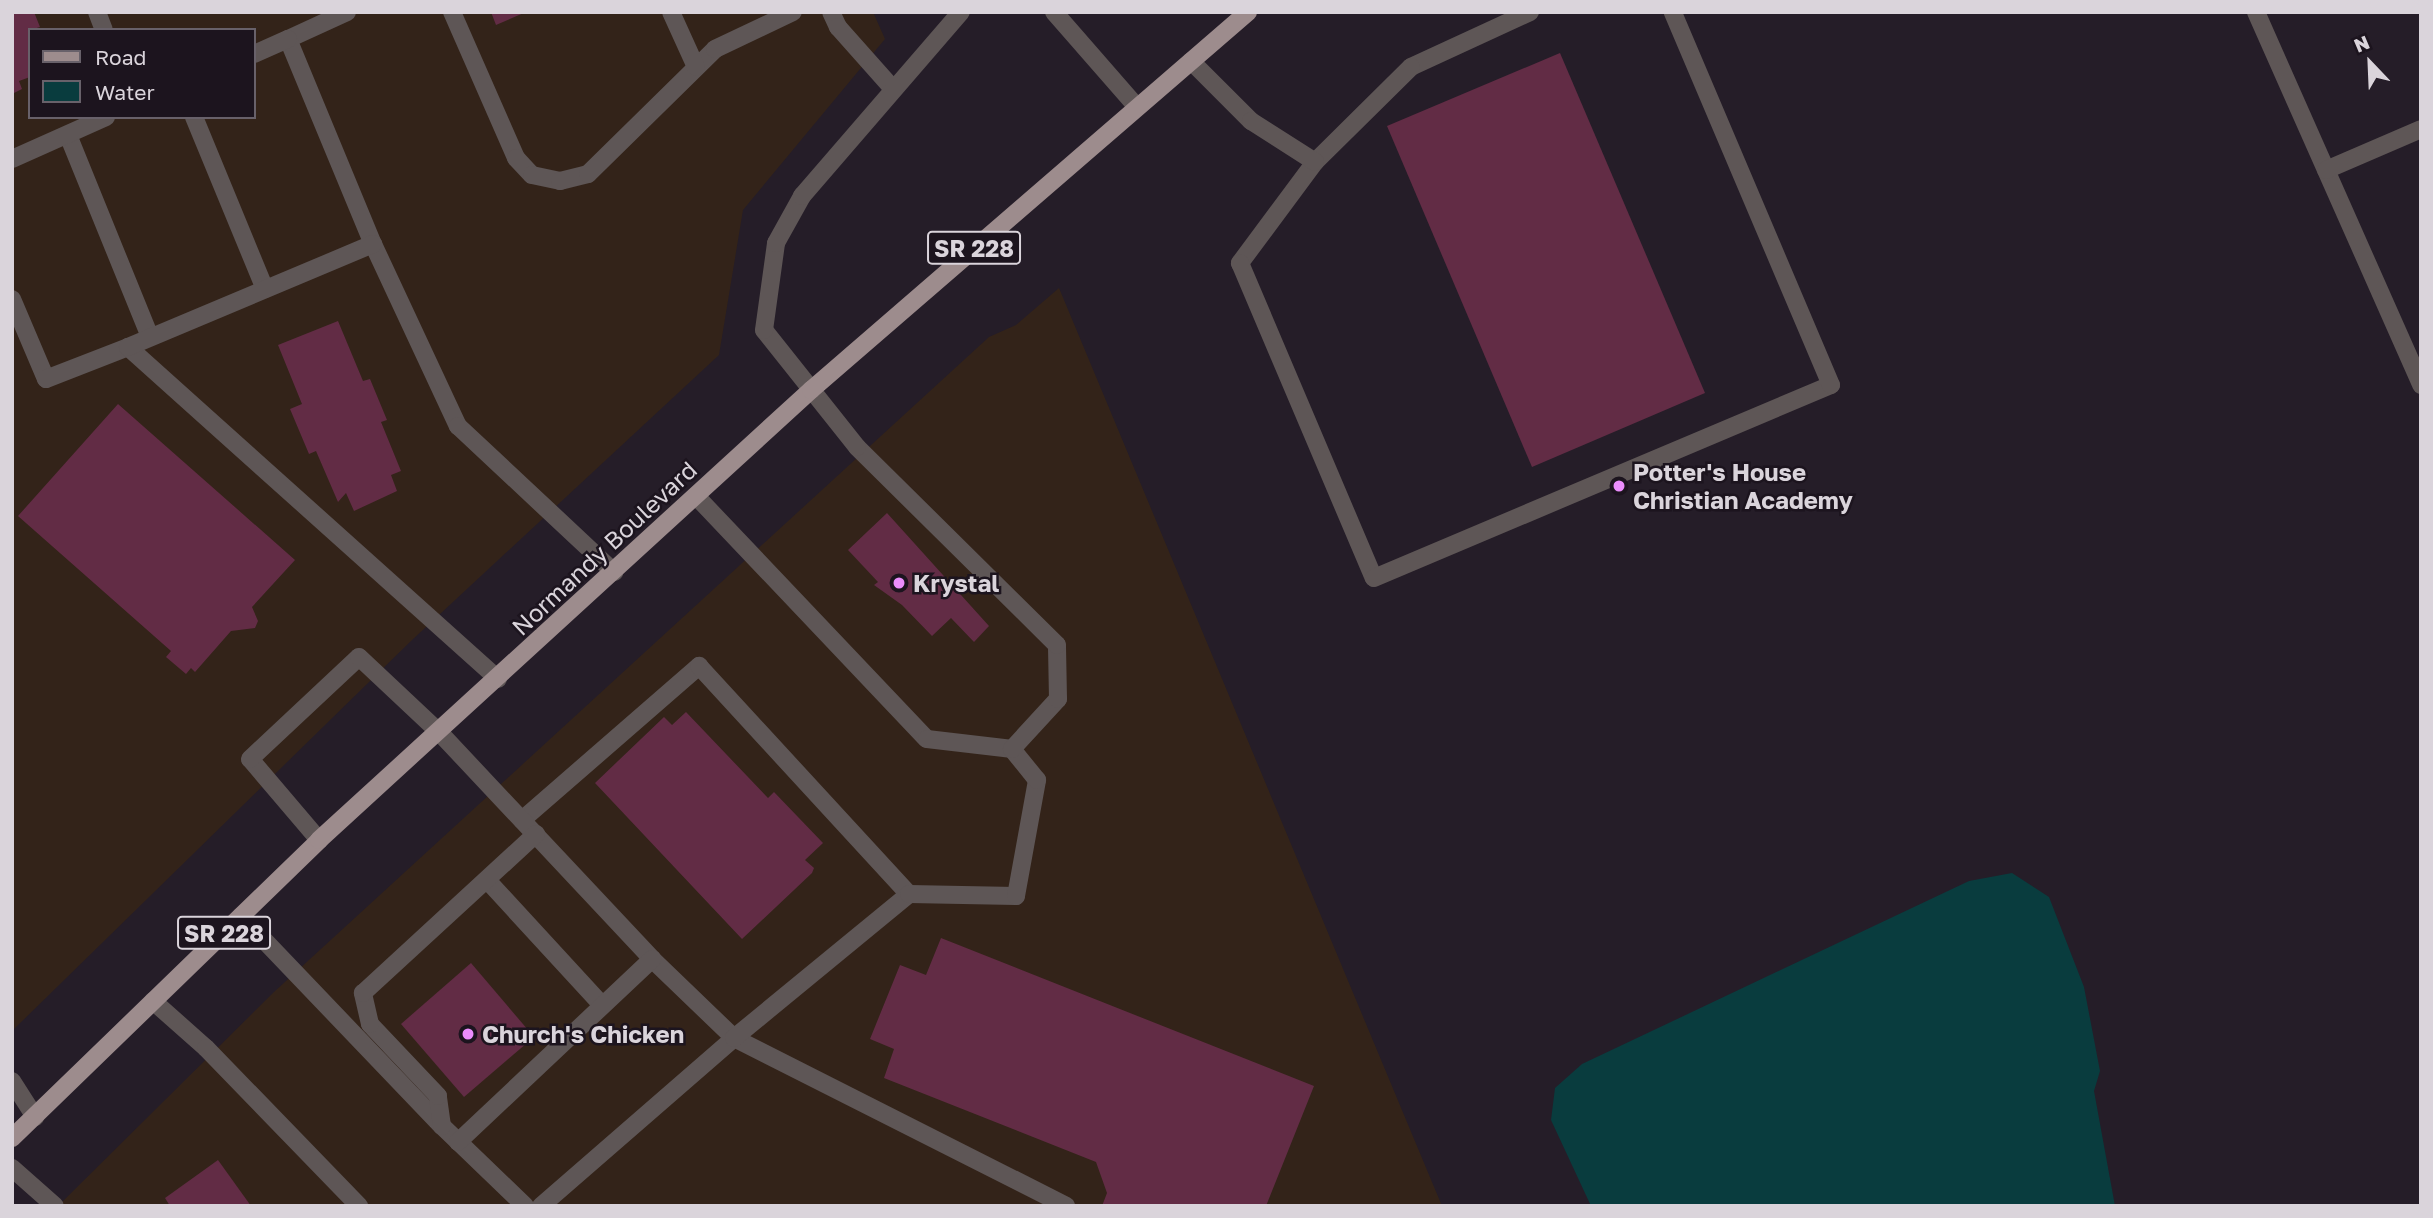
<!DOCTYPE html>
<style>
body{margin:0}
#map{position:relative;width:2433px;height:1218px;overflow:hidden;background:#251d28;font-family:"Golos Text",sans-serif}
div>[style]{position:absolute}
.commercial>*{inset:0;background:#332319}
.water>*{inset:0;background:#093c3e}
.building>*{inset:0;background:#622c45}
.minor>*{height:18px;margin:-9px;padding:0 9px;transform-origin:9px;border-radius:9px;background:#5e5656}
.major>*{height:18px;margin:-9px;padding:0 9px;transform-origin:9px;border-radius:9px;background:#9d8c8d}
.dots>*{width:19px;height:19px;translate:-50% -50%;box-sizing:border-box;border:4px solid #1c141e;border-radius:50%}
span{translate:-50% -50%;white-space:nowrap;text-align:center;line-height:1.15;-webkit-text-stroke:5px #1c141e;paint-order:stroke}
.shield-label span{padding:2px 5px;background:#1c141e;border:2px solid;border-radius:5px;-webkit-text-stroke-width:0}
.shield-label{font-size:23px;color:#dad4db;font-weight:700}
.poi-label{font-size:24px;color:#dad4db;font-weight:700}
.left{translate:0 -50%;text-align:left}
.street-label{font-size:24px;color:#dad4db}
.frame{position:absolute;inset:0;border:14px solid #dad4db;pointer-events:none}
.legend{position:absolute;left:28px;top:28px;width:228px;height:91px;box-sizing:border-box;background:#1c141e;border:2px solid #68616a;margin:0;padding:9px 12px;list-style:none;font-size:21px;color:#dad4db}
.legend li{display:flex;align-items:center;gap:14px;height:35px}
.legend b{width:35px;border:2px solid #68616a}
.north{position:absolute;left:2335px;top:28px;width:70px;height:70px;-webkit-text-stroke:5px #1c141e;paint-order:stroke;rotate:337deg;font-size:19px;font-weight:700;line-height:28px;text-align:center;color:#dad4db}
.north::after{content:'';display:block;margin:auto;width:24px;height:32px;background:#dad4db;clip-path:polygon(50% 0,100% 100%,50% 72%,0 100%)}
</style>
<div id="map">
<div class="commercial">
<i style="clip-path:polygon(evenodd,12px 12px,873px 12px,885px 39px,743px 210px,719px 355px,411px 641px,12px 1031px,12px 12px,30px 30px,254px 30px,254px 117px,30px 117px,30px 30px)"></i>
<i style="clip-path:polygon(1059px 288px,1442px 1206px,58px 1206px,274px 992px,989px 337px,1016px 325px)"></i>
</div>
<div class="water">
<i style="clip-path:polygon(2012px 873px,2049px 897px,2084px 987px,2100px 1071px,2094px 1091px,2115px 1206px,1591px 1206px,1551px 1120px,1555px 1088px,1582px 1064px,1969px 881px)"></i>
</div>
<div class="building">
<i style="clip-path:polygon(12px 12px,34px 12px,40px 27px,30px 30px,30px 77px,19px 81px,22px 89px,12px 94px)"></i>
<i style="clip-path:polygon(491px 12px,526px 12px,496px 25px)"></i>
<i style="clip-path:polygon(1560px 53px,1705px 393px,1532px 467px,1387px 126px)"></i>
<i style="clip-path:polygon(338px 321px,363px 381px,370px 379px,387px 420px,381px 422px,401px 471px,391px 475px,397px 491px,354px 511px,346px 493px,338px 502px,316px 451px,309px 454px,290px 409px,302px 404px,278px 345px)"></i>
<i style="clip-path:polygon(118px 404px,295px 560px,252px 607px,258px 621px,255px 628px,231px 631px,195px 672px,191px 668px,186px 674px,166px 657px,171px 651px,18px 516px)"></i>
<i style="clip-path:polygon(887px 513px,989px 626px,974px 642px,951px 618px,932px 636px,902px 605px,874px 585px,878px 582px,848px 550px)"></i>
<i style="clip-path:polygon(686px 712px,768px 798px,774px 792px,823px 843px,805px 860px,814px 868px,812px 873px,742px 939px,595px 783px,664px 717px,672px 725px)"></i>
<i style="clip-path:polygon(941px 938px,1314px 1086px,1266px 1206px,1102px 1206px,1107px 1193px,1096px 1162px,884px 1078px,894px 1049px,870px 1039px,900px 965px,926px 975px)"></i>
<i style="clip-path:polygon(471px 963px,534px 1037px,464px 1097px,401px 1024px)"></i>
<i style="clip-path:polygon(218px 1160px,251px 1206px,170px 1206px,165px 1198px)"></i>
</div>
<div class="minor">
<i style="left:97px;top:12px;width:19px;rotate:69deg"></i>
<i style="left:347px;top:12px;width:65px;rotate:155.4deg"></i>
<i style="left:288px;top:39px;width:222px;rotate:67.5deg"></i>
<i style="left:373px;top:244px;width:201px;rotate:65deg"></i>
<i style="left:458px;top:426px;width:214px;rotate:43.1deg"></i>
<i style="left:452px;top:12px;width:159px;rotate:66.3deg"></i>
<i style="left:516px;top:158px;width:23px;rotate:47deg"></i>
<i style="left:532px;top:175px;width:29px;rotate:12deg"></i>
<i style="left:560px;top:181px;width:29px;rotate:-14deg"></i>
<i style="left:588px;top:174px;width:178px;rotate:-44.5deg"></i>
<i style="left:715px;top:49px;width:86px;rotate:-25.4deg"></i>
<i style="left:671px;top:12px;width:60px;rotate:65.6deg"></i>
<i style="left:831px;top:12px;width:17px;rotate:65deg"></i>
<i style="left:838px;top:27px;width:83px;rotate:48.4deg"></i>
<i style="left:1054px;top:12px;width:126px;rotate:48.9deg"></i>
<i style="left:1530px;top:12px;width:131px;rotate:155.2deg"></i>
<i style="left:1411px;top:67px;width:135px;rotate:135.3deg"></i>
<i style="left:1315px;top:162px;width:126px;rotate:126.6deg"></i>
<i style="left:1240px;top:263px;width:342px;rotate:67deg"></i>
<i style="left:1374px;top:578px;width:496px;rotate:-22.9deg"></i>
<i style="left:1831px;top:385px;width:405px;rotate:-113deg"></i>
<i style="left:2256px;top:12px;width:408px;rotate:66.1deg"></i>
<i style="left:254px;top:54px;width:37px;rotate:-24deg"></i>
<i style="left:1191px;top:61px;width:85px;rotate:45deg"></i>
<i style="left:1251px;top:121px;width:76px;rotate:32.6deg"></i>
<i style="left:194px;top:117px;width:186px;rotate:67.6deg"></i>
<i style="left:68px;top:135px;width:218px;rotate:67.9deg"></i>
<i style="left:12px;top:159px;width:103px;rotate:-24.1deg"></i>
<i style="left:2326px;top:170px;width:103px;rotate:-23.3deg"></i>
<i style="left:12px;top:299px;width:87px;rotate:67deg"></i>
<i style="left:46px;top:379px;width:88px;rotate:-21.3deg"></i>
<i style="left:128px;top:347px;width:497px;rotate:41.9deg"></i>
<i style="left:128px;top:347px;width:266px;rotate:-22.8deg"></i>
<i style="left:696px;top:496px;width:335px;rotate:46.5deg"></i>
<i style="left:927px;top:739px;width:86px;rotate:6.7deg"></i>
<i style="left:522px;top:820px;width:235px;rotate:-41deg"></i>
<i style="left:699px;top:666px;width:310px;rotate:47.4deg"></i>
<i style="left:319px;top:840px;width:106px;rotate:-130.4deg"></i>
<i style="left:250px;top:759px;width:149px;rotate:-43.1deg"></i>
<i style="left:359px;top:657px;width:111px;rotate:43.2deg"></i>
<i style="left:440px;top:733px;width:310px;rotate:46.8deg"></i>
<i style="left:652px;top:959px;width:114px;rotate:43.9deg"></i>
<i style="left:734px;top:1038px;width:372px;rotate:26.8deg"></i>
<i style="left:487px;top:880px;width:170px;rotate:47.4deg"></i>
<i style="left:241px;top:916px;width:291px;rotate:46.3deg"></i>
<i style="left:442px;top:1126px;width:115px;rotate:43.9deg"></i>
<i style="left:153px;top:1001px;width:71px;rotate:41.6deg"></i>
<i style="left:206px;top:1048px;width:220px;rotate:45.9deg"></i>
<i style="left:12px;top:1081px;width:43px;rotate:57.4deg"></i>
<i style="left:442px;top:1126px;width:30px;rotate:-98deg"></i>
<i style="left:438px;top:1096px;width:99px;rotate:-133.4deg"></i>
<i style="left:370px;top:1024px;width:32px;rotate:-103deg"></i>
<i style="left:363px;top:993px;width:235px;rotate:-42.6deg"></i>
<i style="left:458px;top:1142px;width:267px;rotate:-43.3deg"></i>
<i style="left:12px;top:1168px;width:57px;rotate:41.5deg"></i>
<i style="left:541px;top:1206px;width:256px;rotate:-41deg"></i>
<i style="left:734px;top:1038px;width:227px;rotate:-39.4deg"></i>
<i style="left:909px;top:894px;width:107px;rotate:1.1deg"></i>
<i style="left:1016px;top:896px;width:118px;rotate:-79.7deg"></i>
<i style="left:1037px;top:780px;width:40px;rotate:-129deg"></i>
<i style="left:1012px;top:749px;width:68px;rotate:-47.4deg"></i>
<i style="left:1058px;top:699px;width:54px;rotate:-91.1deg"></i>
<i style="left:1057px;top:645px;width:281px;rotate:-135.3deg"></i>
<i style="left:857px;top:447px;width:149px;rotate:-128.5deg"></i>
<i style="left:764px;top:330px;width:88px;rotate:-82.1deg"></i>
<i style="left:776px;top:243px;width:54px;rotate:-61deg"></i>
<i style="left:802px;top:196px;width:243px;rotate:-49.2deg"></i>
</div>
<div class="major">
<i style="left:12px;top:1138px;width:428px;rotate:-44.1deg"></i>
<i style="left:319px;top:840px;width:667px;rotate:-42.45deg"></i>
<i style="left:811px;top:390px;width:578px;rotate:-40.86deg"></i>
</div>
<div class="dots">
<i style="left:1619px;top:486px;background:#eb8dfc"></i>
<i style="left:899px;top:583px;background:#eb8dfc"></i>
<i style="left:468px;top:1034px;background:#eb8dfc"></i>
</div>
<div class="shield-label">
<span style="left:974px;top:248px">SR 228</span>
<span style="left:224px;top:933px">SR 228</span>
</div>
<div class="poi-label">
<span class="left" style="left:1633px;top:486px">Potter's House<br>Christian Academy</span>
<span class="left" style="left:913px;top:583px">Krystal</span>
<span class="left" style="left:482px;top:1034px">Church's Chicken</span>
</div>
<div class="street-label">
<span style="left:604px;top:548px;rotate:-43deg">Normandy Boulevard</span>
</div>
<div class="frame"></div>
<ul class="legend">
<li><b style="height:9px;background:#9d8c8d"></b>Road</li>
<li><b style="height:19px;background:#093c3e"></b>Water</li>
</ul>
<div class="north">N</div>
</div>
